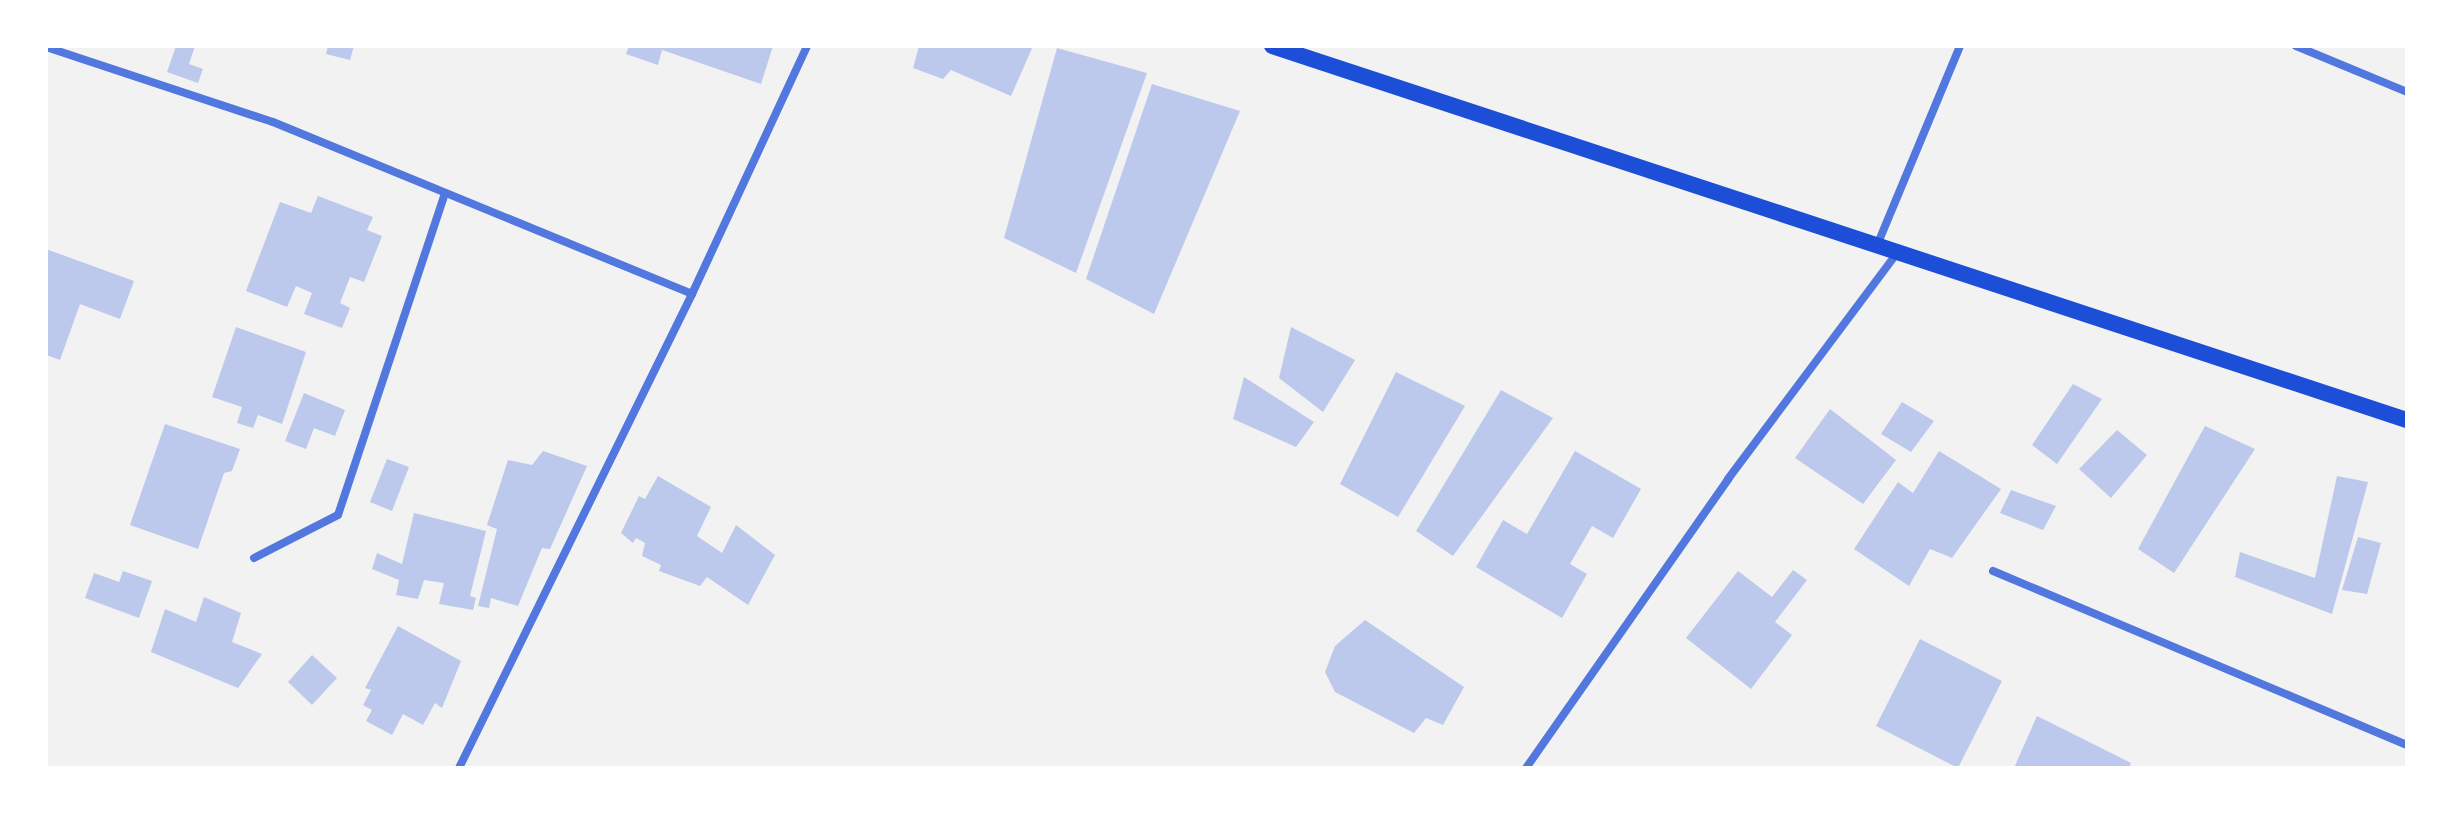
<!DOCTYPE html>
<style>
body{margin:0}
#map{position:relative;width:2453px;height:814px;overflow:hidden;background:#f2f2f2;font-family:Cabin,sans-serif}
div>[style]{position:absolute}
.building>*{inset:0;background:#bdc9ec}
.minor>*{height:8px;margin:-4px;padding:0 4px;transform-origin:4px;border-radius:4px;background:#5277de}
.secondary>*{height:16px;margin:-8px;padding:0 8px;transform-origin:8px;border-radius:8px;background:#1d4ed8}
span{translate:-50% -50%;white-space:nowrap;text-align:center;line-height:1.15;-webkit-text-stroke:7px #fff;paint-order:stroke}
.frame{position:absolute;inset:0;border:48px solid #fff;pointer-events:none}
</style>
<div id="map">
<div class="building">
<i style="clip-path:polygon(176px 46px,195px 46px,189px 64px,203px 69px,198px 83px,167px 72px)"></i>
<i style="clip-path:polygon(328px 46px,354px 46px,350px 60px,326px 54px)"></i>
<i style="clip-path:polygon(629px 46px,773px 46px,761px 84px,662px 50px,658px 65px,626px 54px)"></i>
<i style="clip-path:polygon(919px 46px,1033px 46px,1011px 96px,951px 70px,943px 79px,913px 68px)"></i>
<i style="clip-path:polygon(1057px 48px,1147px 73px,1076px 273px,1004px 238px)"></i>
<i style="clip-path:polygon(1152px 84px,1240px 111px,1154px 314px,1086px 279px)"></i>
<i style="clip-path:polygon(318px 196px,373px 217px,367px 230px,382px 236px,364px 282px,350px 277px,340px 303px,350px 308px,342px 328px,304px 314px,312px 293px,296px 286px,287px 307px,246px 291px,280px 202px,311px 213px)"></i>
<i style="clip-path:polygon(46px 249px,134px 281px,120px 319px,80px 304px,60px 360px,46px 355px)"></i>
<i style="clip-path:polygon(236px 327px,306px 352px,282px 424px,258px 415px,253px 428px,237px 423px,242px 407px,212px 397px)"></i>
<i style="clip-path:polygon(1291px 327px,1355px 360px,1323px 412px,1279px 378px)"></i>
<i style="clip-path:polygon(1396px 372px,1465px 406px,1398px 517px,1340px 484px)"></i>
<i style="clip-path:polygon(1244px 377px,1314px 422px,1296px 447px,1233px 419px)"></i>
<i style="clip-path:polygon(2073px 384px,2102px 399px,2057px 464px,2032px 445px)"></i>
<i style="clip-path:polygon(1501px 390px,1553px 418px,1453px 556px,1416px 531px)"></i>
<i style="clip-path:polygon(304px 393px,345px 410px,335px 436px,314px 428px,306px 449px,285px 441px)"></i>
<i style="clip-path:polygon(1902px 402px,1934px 421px,1911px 452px,1881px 434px)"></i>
<i style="clip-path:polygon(1830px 409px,1896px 460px,1863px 504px,1795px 458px)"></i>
<i style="clip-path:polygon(165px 424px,240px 449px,232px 471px,224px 473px,198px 549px,130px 525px)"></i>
<i style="clip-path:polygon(2205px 426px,2255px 449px,2174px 573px,2138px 549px)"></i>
<i style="clip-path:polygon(2117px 430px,2147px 455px,2111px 498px,2079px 469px)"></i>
<i style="clip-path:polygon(543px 451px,587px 466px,550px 549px,542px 548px,518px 606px,491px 598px,489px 608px,478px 606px,497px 529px,487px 525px,508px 460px,532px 465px)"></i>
<i style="clip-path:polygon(1575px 451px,1641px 489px,1613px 538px,1592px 526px,1570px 564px,1587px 574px,1562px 618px,1476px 567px,1503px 520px,1527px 534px)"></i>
<i style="clip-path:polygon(1939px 451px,2001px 489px,1952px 558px,1930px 549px,1909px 586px,1854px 549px,1898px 482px,1913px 493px)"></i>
<i style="clip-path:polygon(387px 459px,409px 467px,392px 511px,370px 502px)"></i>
<i style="clip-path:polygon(658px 476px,711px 507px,697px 536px,722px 553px,736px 525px,775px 555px,748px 605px,707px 577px,700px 586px,659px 571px,661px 565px,642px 556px,645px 543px,636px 538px,633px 543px,621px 533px,639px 496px,645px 499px)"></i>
<i style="clip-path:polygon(2337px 476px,2368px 482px,2332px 614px,2235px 577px,2240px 552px,2315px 578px)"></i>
<i style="clip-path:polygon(2011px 490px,2056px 506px,2043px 530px,2000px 513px)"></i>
<i style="clip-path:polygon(414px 513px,486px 531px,470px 596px,476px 598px,473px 610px,439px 604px,444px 583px,424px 580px,418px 599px,396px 595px,399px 580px,372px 569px,377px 553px,402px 564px)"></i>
<i style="clip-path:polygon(2358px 537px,2381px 543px,2367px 594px,2342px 590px)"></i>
<i style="clip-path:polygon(1793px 570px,1807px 580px,1775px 622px,1792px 635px,1751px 689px,1686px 638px,1738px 571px,1772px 597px)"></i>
<i style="clip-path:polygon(123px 571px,152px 581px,139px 618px,85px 598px,94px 573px,119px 582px)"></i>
<i style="clip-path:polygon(204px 597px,241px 613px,232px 642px,262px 654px,238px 688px,151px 652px,165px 609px,196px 622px)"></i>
<i style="clip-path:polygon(1365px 620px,1464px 687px,1443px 725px,1426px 718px,1414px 733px,1335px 692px,1325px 672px,1335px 646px)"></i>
<i style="clip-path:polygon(398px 626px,461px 661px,442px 708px,435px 703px,423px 725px,403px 714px,392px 735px,366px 721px,372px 710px,363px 705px,371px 690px,365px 688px)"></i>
<i style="clip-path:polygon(1920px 639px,2002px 681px,1958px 768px,1876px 726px)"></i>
<i style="clip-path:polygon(312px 655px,337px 678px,312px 705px,288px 682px)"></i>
<i style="clip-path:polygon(2037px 716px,2131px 763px,2129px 768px,2014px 768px)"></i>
</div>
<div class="minor">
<i style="left:2296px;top:46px;width:120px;rotate:22.5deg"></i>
<i style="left:46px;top:47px;width:239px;rotate:18.3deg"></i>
<i style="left:273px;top:122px;width:453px;rotate:22.3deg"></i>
<i style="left:1878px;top:243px;width:213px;rotate:-67.4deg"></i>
<i style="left:254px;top:558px;width:94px;rotate:-27.1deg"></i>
<i style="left:338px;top:515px;width:339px;rotate:-71.6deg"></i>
<i style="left:1993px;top:571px;width:449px;rotate:22.8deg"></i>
<i style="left:459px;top:768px;width:528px;rotate:-63.82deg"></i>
<i style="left:692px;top:294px;width:273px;rotate:-65.1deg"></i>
<i style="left:1526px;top:768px;width:353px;rotate:-55deg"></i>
<i style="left:1728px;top:479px;width:282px;rotate:-53.2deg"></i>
</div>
<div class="secondary">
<i style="left:1272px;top:46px;width:1195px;rotate:18.24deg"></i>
</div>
<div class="frame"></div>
</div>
